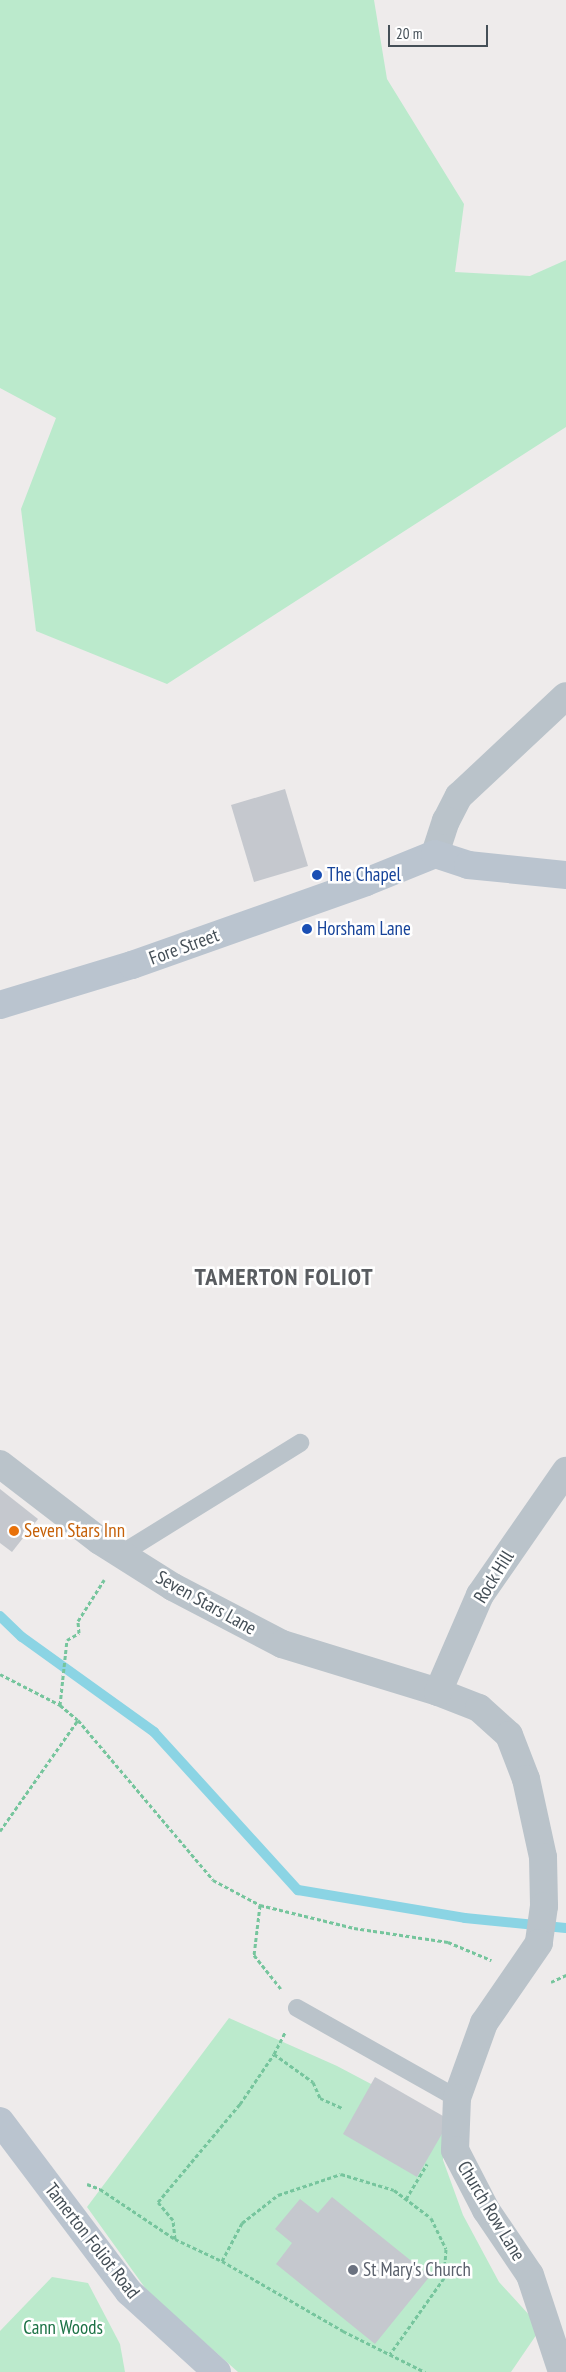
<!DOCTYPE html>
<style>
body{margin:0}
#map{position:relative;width:566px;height:2372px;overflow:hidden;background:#eeebeb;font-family:"PT Sans Narrow",sans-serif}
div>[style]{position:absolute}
.green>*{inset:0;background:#bbeacc}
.stream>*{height:10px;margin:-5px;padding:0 5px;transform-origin:5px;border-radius:5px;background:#8bd4e4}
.building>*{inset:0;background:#c5c8ce}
.path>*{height:3px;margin-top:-1.5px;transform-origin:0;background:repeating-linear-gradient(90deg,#76c59d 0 4px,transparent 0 6.5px)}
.lane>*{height:18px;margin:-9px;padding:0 9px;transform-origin:9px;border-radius:9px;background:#bac3ca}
.street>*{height:28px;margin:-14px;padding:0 14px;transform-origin:14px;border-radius:14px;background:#bac3ca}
.secondary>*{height:28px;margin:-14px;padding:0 14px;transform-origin:14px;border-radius:14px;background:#bac4cf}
.dots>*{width:14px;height:14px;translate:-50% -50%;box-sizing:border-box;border:2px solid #fff;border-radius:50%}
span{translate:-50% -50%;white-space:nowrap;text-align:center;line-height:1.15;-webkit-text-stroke:5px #fff;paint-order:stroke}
.transit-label{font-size:19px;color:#164399}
.left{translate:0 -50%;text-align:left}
.street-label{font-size:19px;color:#454f57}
.food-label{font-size:19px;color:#c56008}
.worship-label{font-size:19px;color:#5b616d}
.park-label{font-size:19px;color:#1c7245}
.district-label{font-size:24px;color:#595c60;font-weight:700;letter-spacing:1px}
.scale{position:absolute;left:388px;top:25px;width:100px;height:22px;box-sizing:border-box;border:2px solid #454f57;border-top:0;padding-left:6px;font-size:15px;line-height:18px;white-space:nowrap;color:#454f57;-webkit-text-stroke:4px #fff;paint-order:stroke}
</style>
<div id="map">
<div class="green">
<i style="clip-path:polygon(0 0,374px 0,387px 79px,464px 204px,455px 272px,530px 276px,566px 260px,566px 427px,167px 684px,36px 631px,21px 509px,56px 418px,0 388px)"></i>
<i style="clip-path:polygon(229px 2018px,337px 2066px,445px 2123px,443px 2160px,463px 2215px,499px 2282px,541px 2328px,511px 2372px,238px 2372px,148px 2292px,87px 2207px)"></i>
<i style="clip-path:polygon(52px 2277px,88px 2283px,120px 2344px,125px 2372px,0 2372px,0 2331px)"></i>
</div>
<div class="stream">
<i style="left:0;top:1616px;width:30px;rotate:44deg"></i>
<i style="left:22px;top:1637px;width:163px;rotate:35.7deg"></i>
<i style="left:154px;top:1732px;width:214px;rotate:47.7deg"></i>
<i style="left:298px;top:1890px;width:169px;rotate:9.5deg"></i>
<i style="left:465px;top:1918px;width:101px;rotate:5.7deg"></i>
</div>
<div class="building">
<i style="clip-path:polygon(285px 789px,308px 866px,254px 882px,231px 805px)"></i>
<i style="clip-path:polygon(0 1489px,38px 1519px,12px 1552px,0 1543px)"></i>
<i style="clip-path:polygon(375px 2077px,450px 2120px,417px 2177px,343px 2134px)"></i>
<i style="clip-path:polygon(332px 2197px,430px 2276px,375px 2344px,276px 2264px,292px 2243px,275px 2229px,300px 2199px,318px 2213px)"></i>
</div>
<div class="path">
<i style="left:0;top:1674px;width:68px;rotate:27.3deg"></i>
<i style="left:60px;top:1705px;width:23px;rotate:40deg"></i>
<i style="left:78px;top:1720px;width:209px;rotate:49.8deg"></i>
<i style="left:213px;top:1880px;width:53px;rotate:28deg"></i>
<i style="left:260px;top:1905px;width:97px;rotate:13.7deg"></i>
<i style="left:354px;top:1928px;width:95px;rotate:8.5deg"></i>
<i style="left:448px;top:1942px;width:47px;rotate:22.7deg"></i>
<i style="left:60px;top:1705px;width:65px;rotate:-83.9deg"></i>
<i style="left:67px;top:1640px;width:14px;rotate:-30deg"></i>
<i style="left:79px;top:1633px;width:12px;rotate:-95deg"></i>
<i style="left:78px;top:1621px;width:49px;rotate:-57.6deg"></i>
<i style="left:0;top:1831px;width:136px;rotate:-54.9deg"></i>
<i style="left:260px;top:1905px;width:50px;rotate:96.8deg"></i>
<i style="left:254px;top:1955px;width:43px;rotate:51.5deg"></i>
<i style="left:551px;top:1982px;width:17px;rotate:-25deg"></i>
<i style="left:274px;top:2054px;width:25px;rotate:-63deg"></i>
<i style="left:87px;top:2184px;width:14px;rotate:21deg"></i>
<i style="left:100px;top:2189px;width:90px;rotate:33.7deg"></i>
<i style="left:175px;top:2239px;width:52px;rotate:25.1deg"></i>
<i style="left:222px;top:2261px;width:140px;rotate:30deg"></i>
<i style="left:343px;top:2331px;width:92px;rotate:26.6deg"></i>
<i style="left:406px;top:2199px;width:41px;rotate:-59deg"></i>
<i style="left:175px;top:2239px;width:19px;rotate:-96deg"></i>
<i style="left:173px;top:2220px;width:23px;rotate:-130deg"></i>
<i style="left:158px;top:2202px;width:128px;rotate:-50.1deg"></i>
<i style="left:240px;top:2104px;width:60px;rotate:-55.8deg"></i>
<i style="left:274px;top:2054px;width:48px;rotate:35.7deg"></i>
<i style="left:313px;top:2082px;width:17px;rotate:66deg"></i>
<i style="left:320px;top:2098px;width:24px;rotate:24deg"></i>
<i style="left:222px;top:2261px;width:43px;rotate:-62.2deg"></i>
<i style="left:242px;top:2223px;width:46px;rotate:-37.9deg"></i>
<i style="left:278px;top:2195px;width:66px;rotate:-18.4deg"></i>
<i style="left:341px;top:2174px;width:55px;rotate:16.8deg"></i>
<i style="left:394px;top:2190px;width:46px;rotate:37.1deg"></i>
<i style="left:431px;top:2218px;width:34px;rotate:64deg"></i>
<i style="left:446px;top:2249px;width:29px;rotate:94deg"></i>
<i style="left:444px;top:2278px;width:93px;rotate:125.4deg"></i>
</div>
<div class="lane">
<i style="left:121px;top:1554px;width:211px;rotate:-31.8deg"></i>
<i style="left:297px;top:2008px;width:184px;rotate:29.4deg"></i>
</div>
<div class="street">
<i style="left:435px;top:854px;width:35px;rotate:-72deg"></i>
<i style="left:446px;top:821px;width:28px;rotate:-63deg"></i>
<i style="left:459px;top:796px;width:146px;rotate:-43.1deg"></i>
<i style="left:0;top:1464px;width:126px;rotate:37.6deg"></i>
<i style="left:100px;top:1541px;width:86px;rotate:32.2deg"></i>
<i style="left:173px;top:1587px;width:123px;rotate:27.6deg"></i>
<i style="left:282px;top:1644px;width:163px;rotate:17.1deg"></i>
<i style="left:438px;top:1692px;width:44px;rotate:21.3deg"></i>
<i style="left:479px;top:1708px;width:40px;rotate:42deg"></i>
<i style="left:509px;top:1735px;width:47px;rotate:68.9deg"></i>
<i style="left:526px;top:1779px;width:80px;rotate:77.7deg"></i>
<i style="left:543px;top:1857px;width:49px;rotate:88.8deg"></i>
<i style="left:544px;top:1906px;width:37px;rotate:98deg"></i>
<i style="left:539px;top:1943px;width:97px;rotate:124.5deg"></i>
<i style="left:484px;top:2023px;width:80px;rotate:109.8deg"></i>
<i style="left:457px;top:2098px;width:52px;rotate:92.2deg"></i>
<i style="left:455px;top:2150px;width:68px;rotate:62.7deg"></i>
<i style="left:486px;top:2210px;width:78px;rotate:55.9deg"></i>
<i style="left:530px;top:2275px;width:102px;rotate:71.7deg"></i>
<i style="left:438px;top:1692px;width:106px;rotate:-66.6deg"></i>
<i style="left:480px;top:1595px;width:151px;rotate:-55.3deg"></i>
</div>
<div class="secondary">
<i style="left:0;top:1005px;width:138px;rotate:-16.9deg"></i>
<i style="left:132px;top:965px;width:248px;rotate:-19.5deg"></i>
<i style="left:366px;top:882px;width:74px;rotate:-22.1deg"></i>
<i style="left:435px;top:854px;width:35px;rotate:18deg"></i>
<i style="left:468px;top:865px;width:99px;rotate:5.8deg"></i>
<i style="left:0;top:2121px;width:214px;rotate:53deg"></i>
<i style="left:129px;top:2292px;width:119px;rotate:42.3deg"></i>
</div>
<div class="dots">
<i style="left:317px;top:875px;background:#1a4fb4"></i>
<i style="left:307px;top:929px;background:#1a4fb4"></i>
<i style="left:14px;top:1531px;background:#e8710a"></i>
<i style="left:353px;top:2270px;background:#6b7280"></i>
</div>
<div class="transit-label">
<span class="left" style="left:327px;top:875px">The Chapel</span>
<span class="left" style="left:317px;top:929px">Horsham Lane</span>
</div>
<div class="street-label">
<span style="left:184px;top:947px;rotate:-20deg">Fore Street</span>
<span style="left:494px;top:1577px;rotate:-58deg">Rock Hill</span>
<span style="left:206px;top:1603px;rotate:29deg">Seven Stars Lane</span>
<span style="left:491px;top:2211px;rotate:59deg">Church Row Lane</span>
<span style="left:92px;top:2241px;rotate:52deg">Tamerton Foliot Road</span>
</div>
<div class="food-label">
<span class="left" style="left:24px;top:1531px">Seven Stars Inn</span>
</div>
<div class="worship-label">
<span class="left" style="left:363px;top:2270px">St Mary's Church</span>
</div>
<div class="park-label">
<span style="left:63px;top:2328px">Cann Woods</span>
</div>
<div class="district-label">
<span style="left:284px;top:1277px">TAMERTON FOLIOT</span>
</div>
<div class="scale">20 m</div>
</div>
